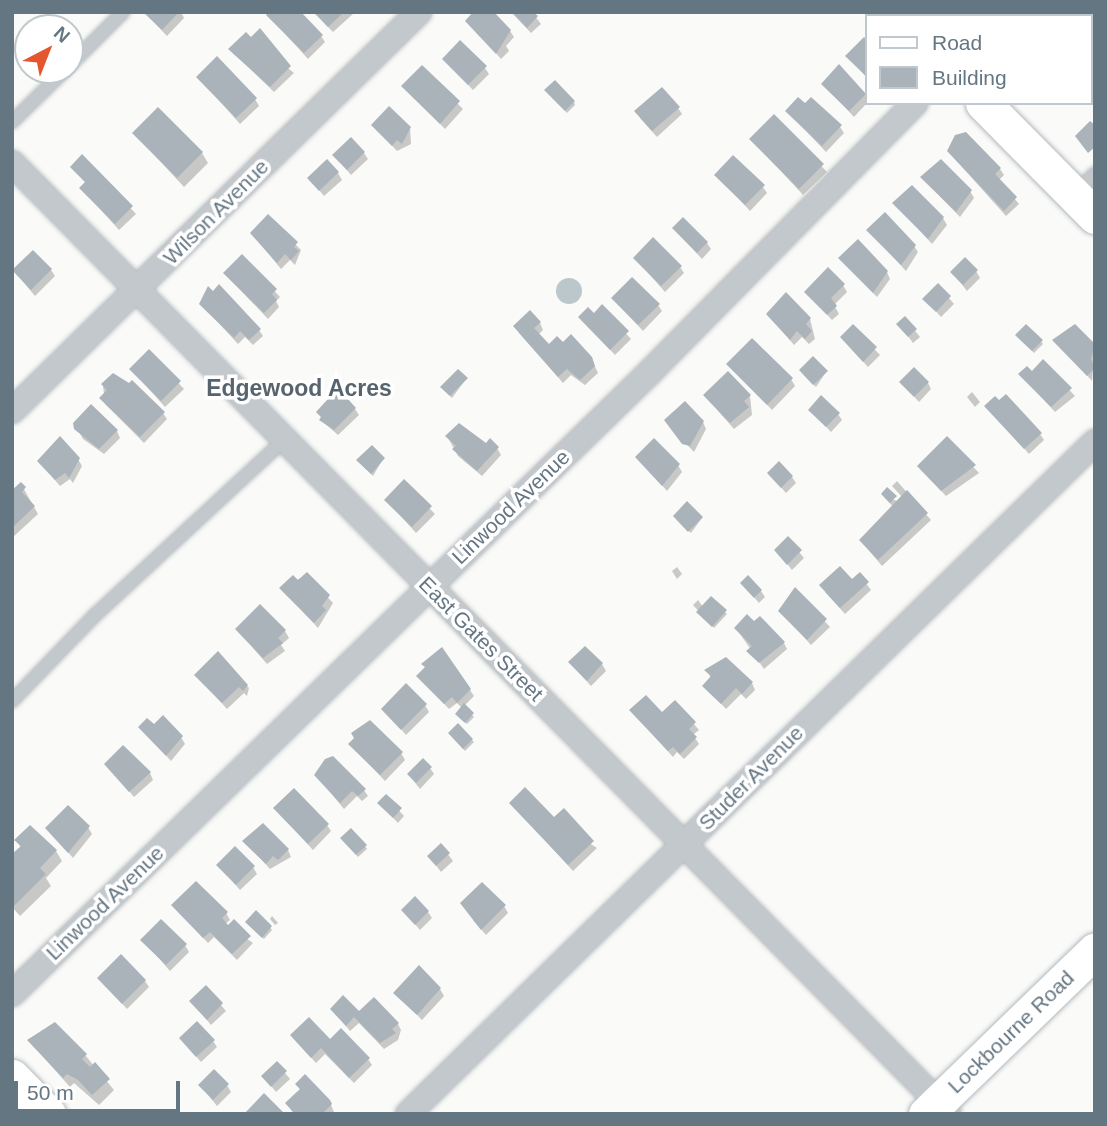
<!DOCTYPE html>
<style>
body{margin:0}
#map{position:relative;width:1107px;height:1126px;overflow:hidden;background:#fafaf8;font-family:Helvetica,sans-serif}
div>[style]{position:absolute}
.water>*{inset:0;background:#bbc7cb}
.round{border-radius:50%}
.shadow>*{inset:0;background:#0003}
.building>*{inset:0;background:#aab3b9}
.roads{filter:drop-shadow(0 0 2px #b3babf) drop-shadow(0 0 2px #b3babf)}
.lane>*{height:12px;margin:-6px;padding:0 6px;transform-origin:6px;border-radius:6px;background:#c3c8cc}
.street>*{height:24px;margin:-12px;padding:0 12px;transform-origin:12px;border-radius:12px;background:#c3c8cc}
.secondary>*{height:35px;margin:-17.5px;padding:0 17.5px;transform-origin:17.5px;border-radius:17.5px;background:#fff}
span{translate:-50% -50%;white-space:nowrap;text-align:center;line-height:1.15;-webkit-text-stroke:7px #fff;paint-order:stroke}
.street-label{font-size:21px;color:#657683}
.neighbourhood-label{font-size:23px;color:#57646e;font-weight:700}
.frame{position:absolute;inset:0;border:14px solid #657683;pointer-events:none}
.legend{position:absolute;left:865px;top:14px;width:228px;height:91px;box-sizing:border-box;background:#fff;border:2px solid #c1c8cd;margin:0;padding:9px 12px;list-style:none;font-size:21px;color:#657683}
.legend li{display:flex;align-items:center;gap:14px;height:35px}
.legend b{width:35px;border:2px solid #c1c8cd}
.north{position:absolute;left:14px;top:14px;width:70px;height:70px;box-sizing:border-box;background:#fff;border:2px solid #c1c8cd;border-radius:50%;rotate:42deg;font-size:19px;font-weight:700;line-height:28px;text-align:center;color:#657683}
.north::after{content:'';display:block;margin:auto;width:24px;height:32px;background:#e4572e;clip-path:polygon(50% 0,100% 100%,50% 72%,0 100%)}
.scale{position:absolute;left:14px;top:1081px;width:166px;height:32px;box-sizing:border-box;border:4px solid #657683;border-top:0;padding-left:9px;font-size:21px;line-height:24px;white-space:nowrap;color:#657683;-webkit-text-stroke:5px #fff;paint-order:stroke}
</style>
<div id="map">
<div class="water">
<i class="round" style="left:556px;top:278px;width:26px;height:26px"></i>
</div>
<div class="shadow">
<i style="clip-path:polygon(181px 12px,184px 18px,167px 36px,145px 13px)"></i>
<i style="clip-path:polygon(313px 12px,352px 12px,353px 14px,333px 32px)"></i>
<i style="clip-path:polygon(511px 12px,537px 12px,534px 15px,541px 24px,531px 33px)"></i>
<i style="clip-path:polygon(268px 15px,321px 36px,325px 42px,308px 59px)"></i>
<i style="clip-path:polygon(468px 21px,510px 31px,514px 37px,506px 46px,509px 51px,501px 59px)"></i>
<i style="clip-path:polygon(1091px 33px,1095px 37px,1095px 72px,1091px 68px)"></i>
<i style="clip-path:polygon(251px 39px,294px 73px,274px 92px,230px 49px)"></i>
<i style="clip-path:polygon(864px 39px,867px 43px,867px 78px,848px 56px)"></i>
<i style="clip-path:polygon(444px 60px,485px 68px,489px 74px,473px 90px)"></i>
<i style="clip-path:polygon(422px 68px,463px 109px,445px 129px,403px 86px)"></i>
<i style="clip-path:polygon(198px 77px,255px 99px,259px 106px,240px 124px)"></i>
<i style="clip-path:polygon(823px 84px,865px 95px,867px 103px,854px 117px)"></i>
<i style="clip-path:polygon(548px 93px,574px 102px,575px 105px,567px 113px)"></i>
<i style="clip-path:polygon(678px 108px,682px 114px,657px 137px,640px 118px)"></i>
<i style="clip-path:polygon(787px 111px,840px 127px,844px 133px,826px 152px)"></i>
<i style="clip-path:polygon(774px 116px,827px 172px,803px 195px,751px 139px)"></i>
<i style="clip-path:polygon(373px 125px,410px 128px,411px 144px,397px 151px)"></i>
<i style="clip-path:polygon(134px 133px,202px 153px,208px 163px,184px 187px)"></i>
<i style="clip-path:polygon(364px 153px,368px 159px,351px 175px,334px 155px)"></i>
<i style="clip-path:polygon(82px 157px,136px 214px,119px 230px,81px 188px,86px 183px,72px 167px)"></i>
<i style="clip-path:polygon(953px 157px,1000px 169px,1004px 175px,999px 180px,1019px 204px,1006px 216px)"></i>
<i style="clip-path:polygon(338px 173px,342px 180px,324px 196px,309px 178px)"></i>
<i style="clip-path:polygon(717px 175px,763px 187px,767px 193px,750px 211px)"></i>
<i style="clip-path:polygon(922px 178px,970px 191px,974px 198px,960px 217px)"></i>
<i style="clip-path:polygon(895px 203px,943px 218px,947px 225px,932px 244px)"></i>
<i style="clip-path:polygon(268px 217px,301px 250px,295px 265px,290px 260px,281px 269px,252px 234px)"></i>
<i style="clip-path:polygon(674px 229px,707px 243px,711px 249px,702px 259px)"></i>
<i style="clip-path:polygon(868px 230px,914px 246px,918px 252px,906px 271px)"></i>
<i style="clip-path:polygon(242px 256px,280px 297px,276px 301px,279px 307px,268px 319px,225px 274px)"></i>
<i style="clip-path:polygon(635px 258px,680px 267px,684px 273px,665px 292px)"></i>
<i style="clip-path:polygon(840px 258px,887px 272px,890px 279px,877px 297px)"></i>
<i style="clip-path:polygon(51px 270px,55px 276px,35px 296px,14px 271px)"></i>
<i style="clip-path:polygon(976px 271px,980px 278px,967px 291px,952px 272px)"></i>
<i style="clip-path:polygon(843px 285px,847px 292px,834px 305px,839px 314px,832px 320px,806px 292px)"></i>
<i style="clip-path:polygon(938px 285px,954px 304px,941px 317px,925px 299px)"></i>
<i style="clip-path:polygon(613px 299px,658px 305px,662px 311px,643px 331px)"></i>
<i style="clip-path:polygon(201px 304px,259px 330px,263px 336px,253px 345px,245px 337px,238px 344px)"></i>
<i style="clip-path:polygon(602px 307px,631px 339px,615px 355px,580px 317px,594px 315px)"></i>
<i style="clip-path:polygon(768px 314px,810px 319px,815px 339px,809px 344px,802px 337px,794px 345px)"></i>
<i style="clip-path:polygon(905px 318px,920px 337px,913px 343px,899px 324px)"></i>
<i style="clip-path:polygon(540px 323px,543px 330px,538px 335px,549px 347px,591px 358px,598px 373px,585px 385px,571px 375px,563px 383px,519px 333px)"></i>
<i style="clip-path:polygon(853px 326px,880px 355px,868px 367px,842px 338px)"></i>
<i style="clip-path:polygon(1075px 327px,1095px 347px,1092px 381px,1055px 340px)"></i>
<i style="clip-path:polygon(1019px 338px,1041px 341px,1043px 344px,1034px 353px)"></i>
<i style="clip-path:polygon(149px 351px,184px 389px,165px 407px,131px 369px)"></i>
<i style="clip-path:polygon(1043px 362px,1075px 396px,1055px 412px,1020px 374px,1032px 373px)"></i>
<i style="clip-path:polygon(728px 364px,791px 379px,795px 386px,772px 410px)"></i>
<i style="clip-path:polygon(826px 372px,816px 387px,802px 373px)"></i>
<i style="clip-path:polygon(466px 379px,452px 398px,444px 390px)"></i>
<i style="clip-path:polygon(901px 382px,928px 383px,931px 389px,919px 402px)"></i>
<i style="clip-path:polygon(103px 385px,163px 413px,167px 419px,144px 443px,105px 404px)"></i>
<i style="clip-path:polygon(972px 392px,980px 402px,975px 407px,967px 397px)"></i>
<i style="clip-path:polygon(705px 396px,750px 396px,752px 415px,734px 429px)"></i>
<i style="clip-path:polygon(987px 407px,1040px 434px,1044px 440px,1029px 454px)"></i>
<i style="clip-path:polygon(355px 409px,359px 415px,338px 435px,321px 420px)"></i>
<i style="clip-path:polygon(810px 410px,838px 414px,842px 420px,831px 432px)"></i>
<i style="clip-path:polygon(703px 422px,706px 429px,694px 452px,670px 427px)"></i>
<i style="clip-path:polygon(75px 424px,117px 431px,120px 438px,104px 454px,83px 439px)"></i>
<i style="clip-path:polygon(447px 436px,497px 448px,501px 455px,482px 476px,458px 456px)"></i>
<i style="clip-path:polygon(947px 439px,979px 473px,946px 496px,919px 467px)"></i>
<i style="clip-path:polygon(637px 457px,678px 465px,682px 472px,667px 491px)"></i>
<i style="clip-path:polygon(78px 459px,82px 466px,73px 483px,70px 479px,60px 486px,39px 461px)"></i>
<i style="clip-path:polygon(383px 459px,373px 476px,360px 463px)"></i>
<i style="clip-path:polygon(769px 474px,792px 477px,796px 483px,786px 493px)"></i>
<i style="clip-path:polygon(897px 481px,931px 520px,882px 566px,861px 541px,895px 509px,884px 497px,898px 501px,902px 497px,892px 486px)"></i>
<i style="clip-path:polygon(404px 482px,435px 514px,416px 533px,386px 500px)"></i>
<i style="clip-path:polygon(21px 484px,38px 514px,12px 538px,12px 492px)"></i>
<i style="clip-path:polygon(702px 518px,691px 533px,676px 519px)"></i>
<i style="clip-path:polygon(788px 538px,804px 558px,792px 570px,776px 550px)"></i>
<i style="clip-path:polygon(677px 567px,682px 574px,677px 579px,672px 571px)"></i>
<i style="clip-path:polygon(307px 575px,333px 603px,318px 628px,281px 588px)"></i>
<i style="clip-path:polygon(860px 575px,871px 590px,845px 614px,825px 592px)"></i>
<i style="clip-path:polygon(742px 583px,761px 591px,765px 597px,759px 603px)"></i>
<i style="clip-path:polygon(796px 590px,830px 627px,811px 645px,780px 611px)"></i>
<i style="clip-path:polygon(711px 598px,727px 614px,714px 628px,693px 605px,698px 600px,703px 607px)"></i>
<i style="clip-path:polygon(736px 628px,784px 643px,787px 649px,764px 669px)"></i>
<i style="clip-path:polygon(237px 630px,285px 631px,289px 638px,281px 645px,285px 651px,267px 664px)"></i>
<i style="clip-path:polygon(218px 654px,249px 688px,247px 696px,244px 693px,227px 709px,196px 675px)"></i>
<i style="clip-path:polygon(570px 663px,602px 664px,606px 671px,591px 686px)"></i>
<i style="clip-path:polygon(707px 671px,752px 683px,755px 690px,746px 699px,741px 694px,726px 709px,704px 686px,711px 678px)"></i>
<i style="clip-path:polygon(418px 676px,470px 690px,474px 696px,464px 706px,474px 717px,467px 724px,458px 716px,462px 708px,457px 703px,449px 709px)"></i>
<i style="clip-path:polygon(675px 702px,699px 730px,693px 735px,699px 744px,684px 759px,677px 752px,673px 757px,631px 711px,662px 714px)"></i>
<i style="clip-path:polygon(425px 705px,429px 712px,406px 735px,384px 709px)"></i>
<i style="clip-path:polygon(140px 727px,181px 737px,185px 744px,171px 761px)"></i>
<i style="clip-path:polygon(452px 736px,472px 740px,474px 742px,465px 751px)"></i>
<i style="clip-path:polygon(350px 744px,401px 753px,405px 760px,385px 781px)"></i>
<i style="clip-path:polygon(106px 764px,150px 773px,153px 780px,134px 797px)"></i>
<i style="clip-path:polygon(430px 768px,434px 774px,420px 789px,409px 775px)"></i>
<i style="clip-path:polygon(316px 775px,364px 790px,368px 796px,362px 801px,357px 796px,344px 809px)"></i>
<i style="clip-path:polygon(386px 796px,404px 816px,398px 823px,379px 803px)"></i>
<i style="clip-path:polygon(511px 803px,554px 820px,597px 848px,573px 871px)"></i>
<i style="clip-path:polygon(275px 809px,327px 825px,331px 831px,313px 850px)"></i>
<i style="clip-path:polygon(88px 827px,92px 834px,73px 858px,47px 828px)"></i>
<i style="clip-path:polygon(16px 840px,56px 851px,62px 861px,46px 878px,51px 886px,20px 916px,12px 907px,12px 856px,21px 848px)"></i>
<i style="clip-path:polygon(344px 841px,365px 846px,367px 849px,358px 857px)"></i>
<i style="clip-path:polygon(245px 842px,288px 850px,291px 857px,270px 869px)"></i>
<i style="clip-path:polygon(441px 845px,453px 861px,441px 872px,429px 856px)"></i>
<i style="clip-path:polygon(218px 865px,253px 867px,257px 874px,240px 890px)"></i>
<i style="clip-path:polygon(173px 906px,226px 913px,230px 920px,225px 924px,253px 943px,237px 960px,214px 937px,208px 943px)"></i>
<i style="clip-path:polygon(504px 906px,508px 913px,486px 935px,473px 920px)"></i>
<i style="clip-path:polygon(403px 910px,428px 912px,432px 918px,420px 930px)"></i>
<i style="clip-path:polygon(272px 916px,278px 923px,275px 925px,270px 919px)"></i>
<i style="clip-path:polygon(249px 925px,270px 927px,272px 930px,264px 939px)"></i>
<i style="clip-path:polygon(143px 940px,185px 945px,189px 952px,170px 971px)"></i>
<i style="clip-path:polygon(99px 978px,145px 981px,149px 987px,127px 1009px)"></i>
<i style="clip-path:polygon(206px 987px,226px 1011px,211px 1025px,191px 1001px)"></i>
<i style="clip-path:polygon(440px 989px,444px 996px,422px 1020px,396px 993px)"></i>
<i style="clip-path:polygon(332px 1009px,398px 1024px,401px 1030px,398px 1040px,384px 1049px,359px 1023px,350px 1031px)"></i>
<i style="clip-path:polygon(292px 1036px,330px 1042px,368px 1059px,372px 1065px,354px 1083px,325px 1054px,316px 1063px)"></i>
<i style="clip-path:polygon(181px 1039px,213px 1041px,217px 1047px,201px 1062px)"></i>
<i style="clip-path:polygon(29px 1041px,85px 1055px,114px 1090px,99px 1105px,74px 1083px,70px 1087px)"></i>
<i style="clip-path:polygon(277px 1063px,290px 1079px,276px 1092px,263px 1076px)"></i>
<i style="clip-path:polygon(297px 1084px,331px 1105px,334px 1112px,294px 1114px,287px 1104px,301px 1091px)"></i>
<i style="clip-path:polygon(200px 1085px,227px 1085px,231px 1092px,217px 1106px)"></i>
</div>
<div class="building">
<i style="clip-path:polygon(143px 12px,179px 12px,162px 30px)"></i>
<i style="clip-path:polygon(268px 12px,301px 12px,323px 35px,304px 53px,266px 15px)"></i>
<i style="clip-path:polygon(314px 12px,344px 12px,328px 27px)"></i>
<i style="clip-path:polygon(473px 12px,494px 12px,511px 30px,496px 54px,465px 21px)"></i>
<i style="clip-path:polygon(512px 12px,533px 12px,538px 16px,527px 28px)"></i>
<i style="clip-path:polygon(260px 28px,291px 66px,270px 87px,228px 49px,246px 32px,251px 37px)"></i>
<i style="clip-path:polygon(864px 37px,867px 40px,867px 77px,845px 56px)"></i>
<i style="clip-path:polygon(460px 40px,487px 66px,468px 85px,442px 59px)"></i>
<i style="clip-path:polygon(217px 56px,257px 98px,236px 118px,196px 77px)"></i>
<i style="clip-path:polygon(839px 64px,866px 94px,849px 111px,821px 84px)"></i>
<i style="clip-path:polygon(422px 65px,460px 101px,440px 124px,401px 86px)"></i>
<i style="clip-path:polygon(555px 80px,575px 101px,565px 111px,544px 90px)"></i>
<i style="clip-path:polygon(662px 87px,680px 107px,652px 131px,634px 111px)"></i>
<i style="clip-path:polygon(798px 97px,805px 103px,811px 97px,842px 125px,822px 146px,785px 111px)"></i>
<i style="clip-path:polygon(389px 106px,411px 127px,402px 144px,397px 140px,392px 146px,371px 125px)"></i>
<i style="clip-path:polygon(158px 107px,203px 152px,177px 178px,132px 133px)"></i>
<i style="clip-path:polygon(774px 114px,824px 164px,799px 189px,749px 139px)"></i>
<i style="clip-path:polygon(1090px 121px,1095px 125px,1095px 147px,1088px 153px,1075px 136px)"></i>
<i style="clip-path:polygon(966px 132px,1001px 168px,995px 174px,1017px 197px,1004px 211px,947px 151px,955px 135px)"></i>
<i style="clip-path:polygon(351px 137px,365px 152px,347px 170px,332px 155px)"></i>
<i style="clip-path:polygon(82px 154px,133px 206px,115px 224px,79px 188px,85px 182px,70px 167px)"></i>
<i style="clip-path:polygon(733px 155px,765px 185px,745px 205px,714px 175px)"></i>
<i style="clip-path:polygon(327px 159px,339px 172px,319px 191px,307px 178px)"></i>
<i style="clip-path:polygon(941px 159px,972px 190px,956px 212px,920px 177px)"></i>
<i style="clip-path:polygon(912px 185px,944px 217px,928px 239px,892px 203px)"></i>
<i style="clip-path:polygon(885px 212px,916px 245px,901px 265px,866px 230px)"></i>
<i style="clip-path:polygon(268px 214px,298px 242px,294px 247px,299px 251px,291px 260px,285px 254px,277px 263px,250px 233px)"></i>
<i style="clip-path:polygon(683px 217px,708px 242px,697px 253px,672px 228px)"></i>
<i style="clip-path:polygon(653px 237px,682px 266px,661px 286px,633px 258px)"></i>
<i style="clip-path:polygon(858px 239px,888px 271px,873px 293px,838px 258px)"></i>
<i style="clip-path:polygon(33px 250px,52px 269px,31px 290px,12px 270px)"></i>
<i style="clip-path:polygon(242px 254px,277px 289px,272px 294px,277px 300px,264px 313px,223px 273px)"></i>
<i style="clip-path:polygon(965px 257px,978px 270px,963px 285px,950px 272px)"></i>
<i style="clip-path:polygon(828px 267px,845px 284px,831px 298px,837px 306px,827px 315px,804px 292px)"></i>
<i style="clip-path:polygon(632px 277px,660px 304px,638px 325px,611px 298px)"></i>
<i style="clip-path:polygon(938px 283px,951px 296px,936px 312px,922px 299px)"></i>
<i style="clip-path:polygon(219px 284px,261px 329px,249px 340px,240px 331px,234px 338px,199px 304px,208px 286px,213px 291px)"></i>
<i style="clip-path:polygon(786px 292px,811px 318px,806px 324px,812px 331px,805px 339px,797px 331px,790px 340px,766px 314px)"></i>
<i style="clip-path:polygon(602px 304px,629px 331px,610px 350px,578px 317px,588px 307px,594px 313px)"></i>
<i style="clip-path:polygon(530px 310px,541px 322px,534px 328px,549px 344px,557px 336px,563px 342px,571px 334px,592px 357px,595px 366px,580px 380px,567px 369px,558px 377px,513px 326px)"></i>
<i style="clip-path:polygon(905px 316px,917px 329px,908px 337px,896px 324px)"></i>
<i style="clip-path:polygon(853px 324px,877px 347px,863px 362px,840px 337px)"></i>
<i style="clip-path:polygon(1026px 324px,1043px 340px,1032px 351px,1015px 335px)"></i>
<i style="clip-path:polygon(1075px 324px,1095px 344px,1091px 359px,1095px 368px,1087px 376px,1052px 340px)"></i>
<i style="clip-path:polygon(752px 338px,793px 378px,767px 405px,726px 364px)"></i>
<i style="clip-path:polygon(149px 349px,181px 381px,161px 401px,129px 369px)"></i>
<i style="clip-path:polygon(813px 356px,828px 371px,813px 385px,799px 370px)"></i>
<i style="clip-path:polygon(1043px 359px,1072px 388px,1051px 407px,1018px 374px,1027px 366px,1032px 371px)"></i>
<i style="clip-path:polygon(914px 367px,929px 382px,914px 397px,899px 382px)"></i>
<i style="clip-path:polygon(458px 369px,468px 378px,450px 396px,440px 387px)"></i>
<i style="clip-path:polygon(728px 371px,751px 395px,744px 401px,749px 407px,730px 423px,703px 395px)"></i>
<i style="clip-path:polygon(113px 373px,129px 383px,132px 380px,165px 412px,140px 437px,99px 398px,107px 390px,101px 384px)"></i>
<i style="clip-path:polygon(338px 388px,356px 408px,334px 430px,319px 420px,321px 417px,316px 412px)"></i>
<i style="clip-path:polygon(1006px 394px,1042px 433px,1024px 449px,984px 406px,995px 396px,999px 400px)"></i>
<i style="clip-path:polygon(821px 395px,840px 413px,826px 427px,808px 410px)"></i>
<i style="clip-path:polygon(685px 401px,704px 421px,690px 446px,682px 444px,664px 420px)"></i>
<i style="clip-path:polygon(91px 404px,118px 430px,99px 449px,74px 429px,73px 423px)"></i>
<i style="clip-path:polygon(459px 423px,486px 443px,490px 438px,499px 447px,477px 471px,452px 449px,456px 446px,445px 436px)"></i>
<i style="clip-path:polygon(60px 436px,80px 458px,69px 478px,65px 473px,55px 480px,37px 461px)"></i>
<i style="clip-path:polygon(947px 436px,976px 465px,941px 491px,917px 466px)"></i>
<i style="clip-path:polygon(654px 438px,680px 464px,662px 486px,635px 457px)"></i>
<i style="clip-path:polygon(372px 445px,385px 458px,371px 474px,356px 460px)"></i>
<i style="clip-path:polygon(779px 461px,793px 476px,781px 488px,767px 473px)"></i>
<i style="clip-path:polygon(404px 479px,432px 506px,412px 527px,384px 500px)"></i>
<i style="clip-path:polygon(21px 482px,26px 487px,22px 492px,35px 506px,12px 528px,12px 490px)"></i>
<i style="clip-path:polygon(887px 487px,897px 496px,890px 503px,881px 494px)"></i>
<i style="clip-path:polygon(907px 490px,928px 513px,878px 560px,859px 540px)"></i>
<i style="clip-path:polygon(687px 501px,703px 517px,688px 532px,673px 516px)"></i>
<i style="clip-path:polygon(788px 536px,802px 550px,787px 565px,774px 550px)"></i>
<i style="clip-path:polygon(840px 566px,852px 579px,860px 572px,869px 582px,840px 608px,819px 585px)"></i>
<i style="clip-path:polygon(307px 572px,330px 595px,322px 606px,326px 610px,314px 623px,279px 588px,293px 575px,298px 580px)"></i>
<i style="clip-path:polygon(748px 575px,762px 590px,754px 598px,740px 583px)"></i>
<i style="clip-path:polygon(795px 587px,827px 619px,807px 640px,778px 611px)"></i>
<i style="clip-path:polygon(711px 596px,727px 610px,712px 627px,696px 612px)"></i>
<i style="clip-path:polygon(260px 604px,286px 630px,278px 638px,283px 643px,263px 658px,235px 629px)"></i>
<i style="clip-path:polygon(747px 614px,754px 621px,760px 616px,785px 642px,759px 663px,746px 651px,752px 646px,734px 628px)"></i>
<i style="clip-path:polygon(585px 646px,603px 663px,587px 681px,568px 662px)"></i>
<i style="clip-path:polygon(442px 647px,471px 689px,457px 703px,452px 697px,444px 704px,416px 676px,425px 667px,421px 664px)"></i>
<i style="clip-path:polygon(218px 651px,248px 685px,243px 691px,239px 687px,222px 703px,194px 675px)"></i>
<i style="clip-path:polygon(726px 657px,753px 682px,742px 694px,736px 688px,721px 704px,702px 686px,711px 676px,704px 670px)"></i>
<i style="clip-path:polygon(406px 683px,427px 704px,401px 730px,381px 709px)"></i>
<i style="clip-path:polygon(646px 695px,662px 712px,675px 700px,696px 722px,689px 729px,697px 737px,680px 754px,673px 747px,668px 751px,629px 710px)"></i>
<i style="clip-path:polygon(464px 703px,474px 713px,465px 723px,455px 714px)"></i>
<i style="clip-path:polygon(163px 715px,183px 736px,166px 756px,138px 727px,147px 718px,154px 724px)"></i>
<i style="clip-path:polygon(370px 720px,403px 752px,380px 775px,348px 744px,354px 738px,351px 733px)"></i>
<i style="clip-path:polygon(458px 723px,473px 739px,463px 749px,448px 733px)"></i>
<i style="clip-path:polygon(123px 745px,151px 772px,129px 792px,104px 764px)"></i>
<i style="clip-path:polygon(333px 756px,366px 789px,358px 796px,352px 791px,340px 803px,314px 775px,325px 759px)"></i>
<i style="clip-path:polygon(423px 758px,432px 767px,416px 783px,407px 774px)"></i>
<i style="clip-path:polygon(525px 787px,554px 817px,564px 808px,594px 841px,568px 865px,509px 803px)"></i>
<i style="clip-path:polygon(294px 788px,329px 824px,308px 844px,273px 808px)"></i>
<i style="clip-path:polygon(386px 794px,402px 808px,393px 818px,377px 803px)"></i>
<i style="clip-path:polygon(68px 805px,90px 826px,68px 853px,45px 828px)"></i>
<i style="clip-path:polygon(263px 823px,289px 849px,278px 860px,273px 856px,266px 864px,242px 841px)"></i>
<i style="clip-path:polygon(30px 825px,57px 850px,40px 868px,46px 874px,14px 906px,12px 854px,21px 846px,14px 840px)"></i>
<i style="clip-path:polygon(351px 828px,367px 845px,356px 855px,340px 838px)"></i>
<i style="clip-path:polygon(441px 843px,450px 853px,436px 866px,427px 856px)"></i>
<i style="clip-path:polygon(235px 846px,255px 866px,236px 885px,216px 865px)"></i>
<i style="clip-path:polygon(196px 881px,228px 912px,222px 918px,228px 925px,234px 919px,251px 936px,232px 954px,210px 932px,203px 938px,171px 905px)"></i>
<i style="clip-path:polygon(482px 882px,506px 905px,481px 930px,460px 903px)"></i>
<i style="clip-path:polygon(415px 896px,429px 911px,415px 925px,401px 910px)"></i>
<i style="clip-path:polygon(256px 910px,272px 926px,262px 938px,245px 922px)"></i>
<i style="clip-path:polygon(161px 919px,187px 944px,166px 965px,140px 940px)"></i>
<i style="clip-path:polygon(121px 954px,146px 980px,122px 1004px,97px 978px)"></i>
<i style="clip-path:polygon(419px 965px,441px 988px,417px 1015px,393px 993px)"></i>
<i style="clip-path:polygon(206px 985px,223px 1003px,207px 1020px,189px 1001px)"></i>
<i style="clip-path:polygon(343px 995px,359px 1011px,374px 997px,399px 1023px,392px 1029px,396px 1033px,380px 1043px,354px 1017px,346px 1026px,330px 1009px)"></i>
<i style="clip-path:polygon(309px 1017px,330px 1039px,341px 1028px,370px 1058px,349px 1078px,321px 1048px,311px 1058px,290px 1035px)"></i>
<i style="clip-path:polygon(197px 1021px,215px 1040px,196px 1057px,179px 1038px)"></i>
<i style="clip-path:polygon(55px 1022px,87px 1054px,82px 1059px,90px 1067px,95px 1062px,110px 1079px,92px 1095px,78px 1080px,67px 1074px,63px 1078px,27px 1040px)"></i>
<i style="clip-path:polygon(277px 1061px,287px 1071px,271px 1087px,261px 1076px)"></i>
<i style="clip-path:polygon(214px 1069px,229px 1084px,213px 1100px,198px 1085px)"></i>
<i style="clip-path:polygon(305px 1074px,330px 1100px,332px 1104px,322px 1114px,295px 1114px,285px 1103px,300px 1089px,295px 1084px)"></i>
<i style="clip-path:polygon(264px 1093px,285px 1114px,244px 1114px)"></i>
</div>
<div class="roads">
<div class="lane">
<i style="left:70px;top:65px;width:75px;rotate:-45deg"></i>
<i style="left:12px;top:122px;width:74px;rotate:-44.5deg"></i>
<i style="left:1075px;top:193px;width:28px;rotate:-44deg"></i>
<i style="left:12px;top:701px;width:117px;rotate:-46deg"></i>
<i style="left:93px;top:617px;width:260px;rotate:-42.8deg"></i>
</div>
<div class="street">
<i style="left:998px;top:16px;width:5px;rotate:-53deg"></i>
<i style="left:12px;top:163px;width:1333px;rotate:45.4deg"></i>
<i style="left:12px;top:411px;width:570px;rotate:-44.43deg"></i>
<i style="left:12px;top:994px;width:891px;rotate:-44.27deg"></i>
<i style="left:650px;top:372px;width:378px;rotate:-45.4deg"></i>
<i style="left:408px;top:1114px;width:961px;rotate:-44.37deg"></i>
</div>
<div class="secondary">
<i style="left:892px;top:12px;width:6px;rotate:45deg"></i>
<i style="left:983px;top:103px;width:159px;rotate:45.3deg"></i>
<i style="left:12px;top:1077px;width:52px;rotate:45.8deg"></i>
<i style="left:926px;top:1114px;width:235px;rotate:-44.1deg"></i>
</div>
</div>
<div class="street-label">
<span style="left:216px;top:212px;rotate:-45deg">Wilson Avenue</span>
<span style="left:511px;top:507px;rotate:-44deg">Linwood Avenue</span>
<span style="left:481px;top:639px;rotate:45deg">East Gates Street</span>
<span style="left:751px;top:778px;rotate:-45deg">Studer Avenue</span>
<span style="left:105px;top:903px;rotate:-44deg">Linwood Avenue</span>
<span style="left:1011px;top:1032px;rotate:-44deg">Lockbourne Road</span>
</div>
<div class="neighbourhood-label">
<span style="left:299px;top:388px">Edgewood Acres</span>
</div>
<div class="frame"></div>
<ul class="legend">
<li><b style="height:9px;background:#fff"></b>Road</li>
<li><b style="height:19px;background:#aab3b9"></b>Building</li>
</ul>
<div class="north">N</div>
<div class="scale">50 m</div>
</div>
